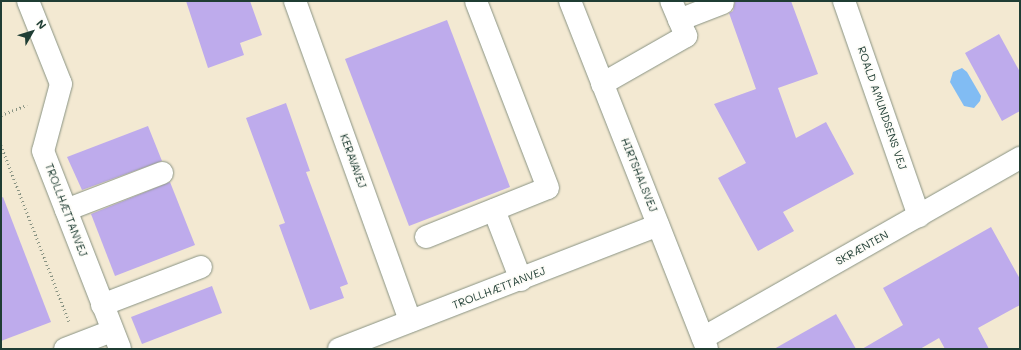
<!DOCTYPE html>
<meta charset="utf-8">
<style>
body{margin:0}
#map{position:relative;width:1021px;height:350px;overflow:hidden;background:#f3e9d2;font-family:Mali,sans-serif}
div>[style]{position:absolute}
.water>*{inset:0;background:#81bcf3}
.building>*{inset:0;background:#beabec}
.path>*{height:2.5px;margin-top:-1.25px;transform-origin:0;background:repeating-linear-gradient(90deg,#899383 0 1px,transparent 0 4px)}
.roads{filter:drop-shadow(0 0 1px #899383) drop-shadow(0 0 1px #899383)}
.minor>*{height:22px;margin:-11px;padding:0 11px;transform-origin:11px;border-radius:11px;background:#fff}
span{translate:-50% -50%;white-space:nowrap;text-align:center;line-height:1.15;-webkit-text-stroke:3.5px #fdfcf7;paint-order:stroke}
.street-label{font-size:11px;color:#1f3d34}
.frame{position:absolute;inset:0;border:2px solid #1f3d34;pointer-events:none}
.north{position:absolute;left:12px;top:12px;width:40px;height:40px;-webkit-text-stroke:3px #fdfcf7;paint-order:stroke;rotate:51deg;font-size:11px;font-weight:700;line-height:16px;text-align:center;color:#1f3d34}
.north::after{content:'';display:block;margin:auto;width:14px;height:18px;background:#1f3d34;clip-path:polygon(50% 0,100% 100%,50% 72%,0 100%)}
</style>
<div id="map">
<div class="water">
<i style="clip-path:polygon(962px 68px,967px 72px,981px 96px,980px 101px,974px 108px,964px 106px,950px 82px,953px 72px)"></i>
</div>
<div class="building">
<i style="clip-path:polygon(186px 1px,250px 1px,262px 35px,240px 43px,244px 55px,208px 68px)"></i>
<i style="clip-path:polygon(735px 1px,791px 1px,818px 74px,778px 88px,796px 138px,826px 122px,854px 174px,783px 212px,794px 231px,758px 251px,718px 178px,746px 163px,714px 104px,756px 89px,729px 13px,733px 11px)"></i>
<i style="clip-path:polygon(447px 20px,510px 187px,409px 226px,345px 59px)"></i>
<i style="clip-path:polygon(999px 34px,1020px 72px,1020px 111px,1002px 121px,965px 53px)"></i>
<i style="clip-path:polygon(286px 103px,310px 171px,306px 172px,348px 284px,340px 287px,344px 298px,310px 310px,279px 225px,285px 223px,246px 118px)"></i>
<i style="clip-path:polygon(148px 126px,162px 161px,82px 190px,67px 157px)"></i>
<i style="clip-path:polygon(170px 182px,195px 245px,115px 276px,91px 214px)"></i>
<i style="clip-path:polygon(3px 197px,51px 322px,1px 341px,1px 198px)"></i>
<i style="clip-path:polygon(991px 227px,1020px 279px,1020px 305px,978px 328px,989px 349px,945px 349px,939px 338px,920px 349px,862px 349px,903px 325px,883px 288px)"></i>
<i style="clip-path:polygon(212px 286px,222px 313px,142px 344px,131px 317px)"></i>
<i style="clip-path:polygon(836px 314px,856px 349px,774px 349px)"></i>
</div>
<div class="path">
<i style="left:1px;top:115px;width:28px;rotate:-21deg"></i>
<i style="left:1px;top:145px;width:189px;rotate:68.9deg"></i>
</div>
<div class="roads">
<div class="minor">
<i style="left:28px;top:1px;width:89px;rotate:68.3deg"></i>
<i style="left:61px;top:84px;width:69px;rotate:105deg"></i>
<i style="left:43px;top:151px;width:212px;rotate:68.7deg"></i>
<i style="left:295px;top:1px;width:340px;rotate:70.2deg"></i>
<i style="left:570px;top:1px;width:374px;rotate:68.5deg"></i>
<i style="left:844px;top:1px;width:228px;rotate:70.8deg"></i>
<i style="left:679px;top:20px;width:47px;rotate:-21.1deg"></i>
<i style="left:602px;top:84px;width:97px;rotate:-29.7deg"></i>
<i style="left:686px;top:36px;width:38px;rotate:-113deg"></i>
<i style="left:66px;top:210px;width:103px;rotate:-21.1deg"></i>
<i style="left:494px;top:210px;width:75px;rotate:68.9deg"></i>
<i style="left:426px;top:237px;width:131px;rotate:-21.9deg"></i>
<i style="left:548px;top:188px;width:200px;rotate:-111.1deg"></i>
<i style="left:102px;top:305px;width:106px;rotate:-21deg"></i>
<i style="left:703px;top:338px;width:365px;rotate:-29.6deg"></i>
<i style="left:65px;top:349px;width:50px;rotate:-21deg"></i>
<i style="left:339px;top:349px;width:342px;rotate:-21.2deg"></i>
</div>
</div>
<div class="street-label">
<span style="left:882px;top:108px;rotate:71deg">ROALD AMUNDSENS VEJ</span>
<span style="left:353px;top:161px;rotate:70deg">KERAVAVEJ</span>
<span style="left:639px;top:175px;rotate:68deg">HIRTSHALSVEJ</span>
<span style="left:66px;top:210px;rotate:69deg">TROLLHÆTTANVEJ</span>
<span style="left:862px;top:248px;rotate:-29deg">SKRÆNTEN</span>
<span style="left:499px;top:288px;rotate:-21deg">TROLLHÆTTANVEJ</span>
</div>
<div class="frame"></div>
<div class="north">N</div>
</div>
